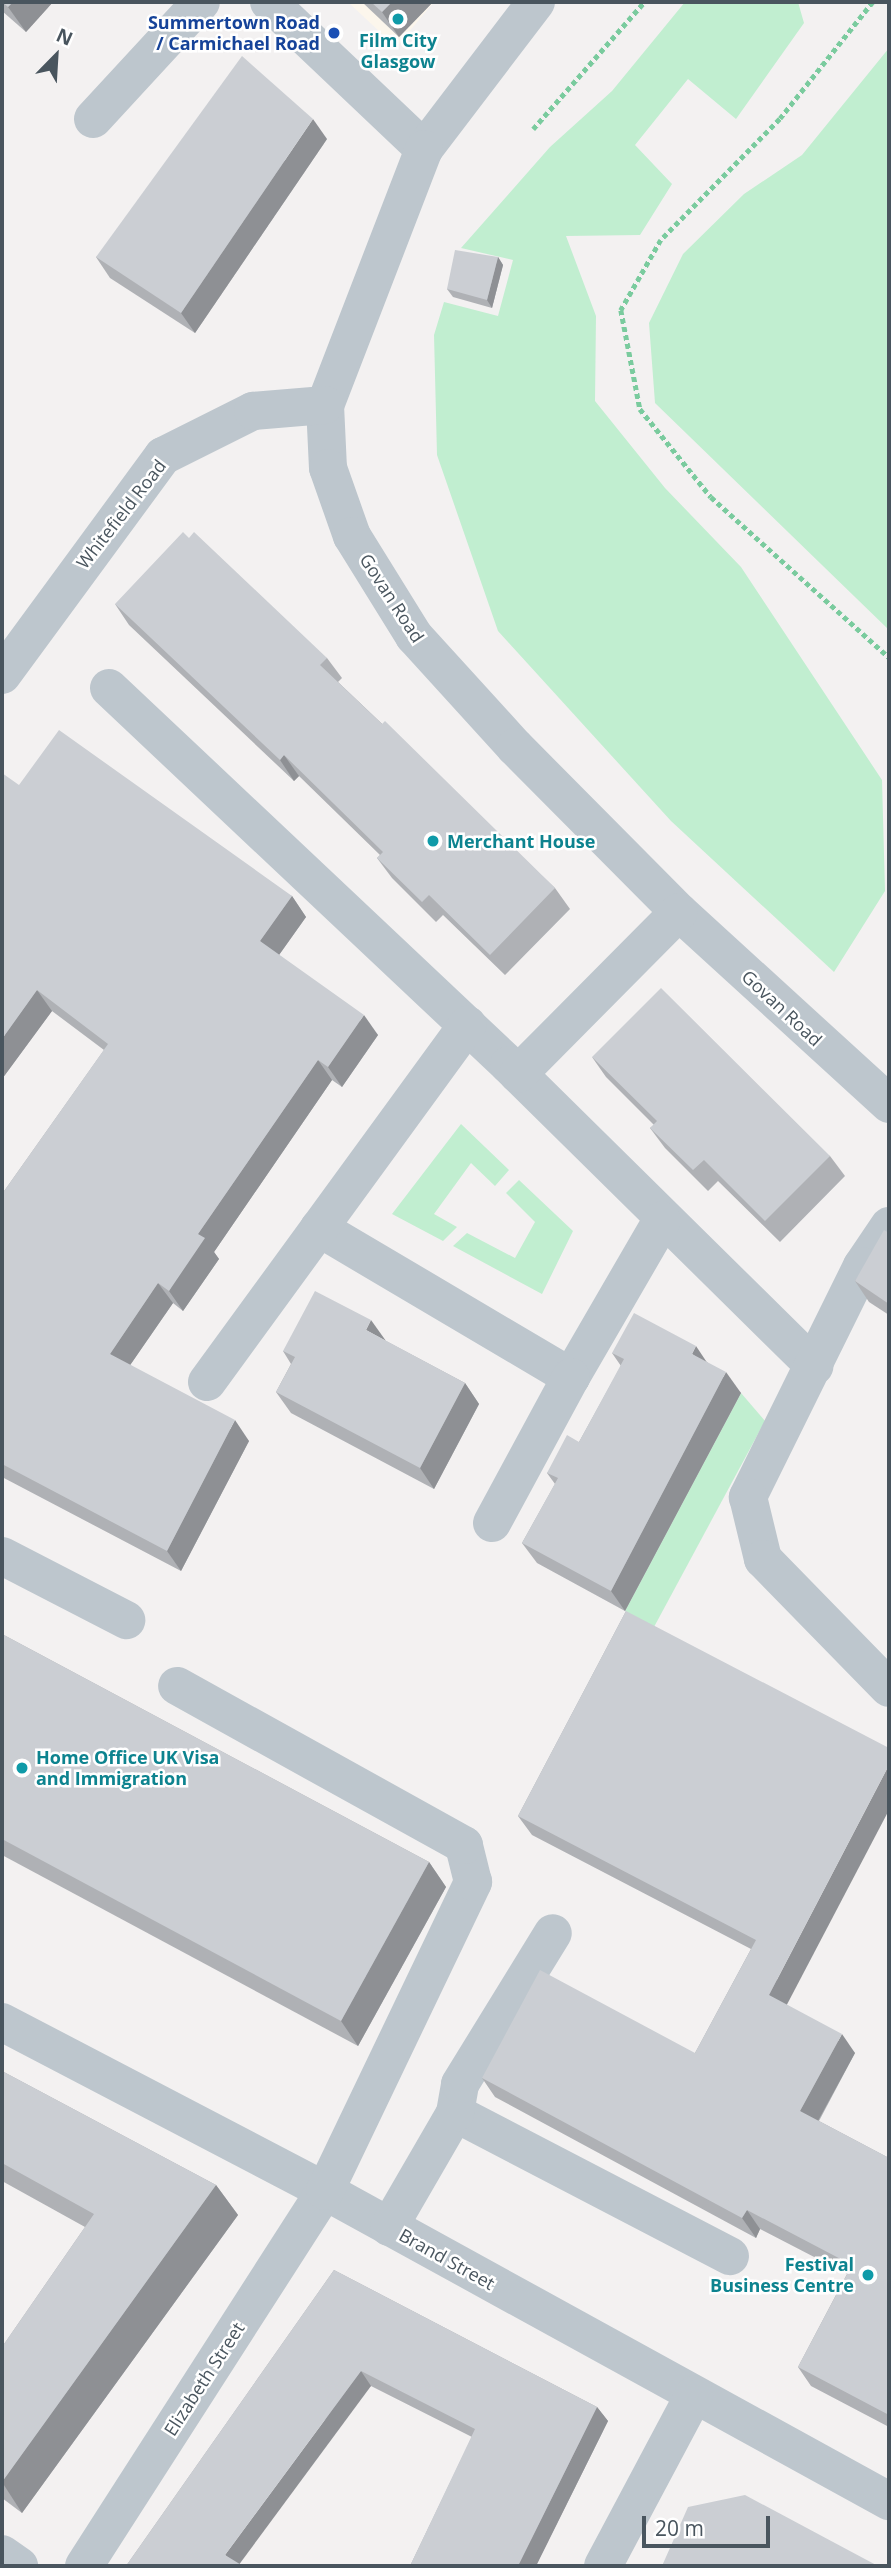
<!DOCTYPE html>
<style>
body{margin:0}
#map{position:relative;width:891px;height:2568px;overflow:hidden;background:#f3f1f1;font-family:"Open Sans",sans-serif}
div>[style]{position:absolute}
.commercial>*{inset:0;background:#fcf6ec}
.green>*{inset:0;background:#c1eed0}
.path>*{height:4.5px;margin-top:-2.25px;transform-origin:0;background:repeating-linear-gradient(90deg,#7acb9e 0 5px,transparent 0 8.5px)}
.minor>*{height:38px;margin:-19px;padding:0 19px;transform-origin:19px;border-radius:19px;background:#bdc6cd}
.wall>*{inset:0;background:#afb1b5}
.shaded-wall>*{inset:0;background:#8e9094}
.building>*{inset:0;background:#cbced3}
.dots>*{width:19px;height:19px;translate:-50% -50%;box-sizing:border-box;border:4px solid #fff;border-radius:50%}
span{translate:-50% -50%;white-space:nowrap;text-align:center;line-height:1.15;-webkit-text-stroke:5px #fff;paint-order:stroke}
.transit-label{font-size:18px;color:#164399;font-weight:700}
.right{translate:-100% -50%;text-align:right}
.culture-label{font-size:18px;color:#0d838f;font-weight:700}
.left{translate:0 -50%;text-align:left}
.street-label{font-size:18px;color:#49555e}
.frame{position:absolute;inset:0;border:4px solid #49555e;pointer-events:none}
.north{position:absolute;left:21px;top:21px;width:70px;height:70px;-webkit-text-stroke:5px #fff;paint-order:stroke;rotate:24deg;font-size:19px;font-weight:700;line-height:28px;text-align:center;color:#49555e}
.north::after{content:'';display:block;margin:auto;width:24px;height:32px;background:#49555e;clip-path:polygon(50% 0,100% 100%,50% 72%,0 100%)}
.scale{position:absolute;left:642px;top:2516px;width:128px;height:32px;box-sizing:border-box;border:4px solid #49555e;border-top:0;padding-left:9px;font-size:21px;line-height:24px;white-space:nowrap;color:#49555e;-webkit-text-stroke:5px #fff;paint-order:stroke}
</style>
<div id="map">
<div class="commercial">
<i style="clip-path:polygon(348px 2px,434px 2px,396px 47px)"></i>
</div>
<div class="green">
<i style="clip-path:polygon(685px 2px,798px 2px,804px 23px,736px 119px,688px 79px,635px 145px,672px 184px,640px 235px,566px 236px,596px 316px,595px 401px,665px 488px,741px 567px,882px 780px,885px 891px,834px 972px,671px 821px,498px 631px,437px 455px,434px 335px,444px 302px,498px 316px,513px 260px,461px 248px,550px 147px,612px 91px)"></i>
<i style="clip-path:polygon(889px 48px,889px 630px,655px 403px,649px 323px,683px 254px,744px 194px,802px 155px)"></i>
<i style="clip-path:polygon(461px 1124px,509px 1170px,495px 1186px,471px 1163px,434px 1214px,457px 1227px,443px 1241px,392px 1214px)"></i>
<i style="clip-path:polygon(519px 1180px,573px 1231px,542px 1294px,453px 1246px,467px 1233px,515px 1258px,535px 1222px,506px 1193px)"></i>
<i style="clip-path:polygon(741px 1393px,765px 1421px,654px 1627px,625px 1611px)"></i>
</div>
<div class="path">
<i style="left:873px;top:2px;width:149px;rotate:128.5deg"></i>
<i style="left:780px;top:119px;width:170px;rotate:134.5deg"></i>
<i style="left:661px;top:240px;width:81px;rotate:119.7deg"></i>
<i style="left:621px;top:310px;width:101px;rotate:79.1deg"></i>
<i style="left:640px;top:409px;width:113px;rotate:51.1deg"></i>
<i style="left:711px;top:497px;width:239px;rotate:42deg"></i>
<i style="left:533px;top:129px;width:169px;rotate:-48.8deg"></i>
</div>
<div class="minor">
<i style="left:269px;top:2px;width:214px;rotate:43.5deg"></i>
<i style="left:536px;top:2px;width:185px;rotate:127.3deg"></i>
<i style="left:424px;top:149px;width:274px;rotate:111.1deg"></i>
<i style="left:325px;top:405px;width:63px;rotate:87.3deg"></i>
<i style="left:328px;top:468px;width:72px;rotate:70.6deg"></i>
<i style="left:352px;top:536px;width:118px;rotate:58.2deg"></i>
<i style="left:414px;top:636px;width:150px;rotate:47.7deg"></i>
<i style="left:515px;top:747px;width:233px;rotate:45.2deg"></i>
<i style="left:679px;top:912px;width:285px;rotate:42.4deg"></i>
<i style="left:93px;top:119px;width:159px;rotate:-47.3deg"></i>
<i style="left:2px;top:675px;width:272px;rotate:-53.7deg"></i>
<i style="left:163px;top:456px;width:101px;rotate:-26.6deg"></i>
<i style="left:253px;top:411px;width:72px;rotate:-4.8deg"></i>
<i style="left:109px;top:688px;width:550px;rotate:43.3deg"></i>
<i style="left:509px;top:1065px;width:429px;rotate:44.6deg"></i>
<i style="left:518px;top:1074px;width:228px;rotate:-45.2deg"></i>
<i style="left:889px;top:1226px;width:48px;rotate:124deg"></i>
<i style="left:862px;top:1266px;width:258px;rotate:116.3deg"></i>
<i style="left:748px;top:1497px;width:64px;rotate:76.4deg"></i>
<i style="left:763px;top:1559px;width:180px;rotate:45.7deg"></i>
<i style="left:319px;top:1228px;width:293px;rotate:30.6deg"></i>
<i style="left:571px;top:1377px;width:181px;rotate:-59.9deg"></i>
<i style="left:207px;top:1382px;width:442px;rotate:-53.9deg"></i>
<i style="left:492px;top:1523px;width:166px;rotate:-61.6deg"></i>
<i style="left:2px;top:1556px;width:140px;rotate:27.3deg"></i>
<i style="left:2px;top:2022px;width:365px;rotate:27.6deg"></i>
<i style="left:325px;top:2191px;width:644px;rotate:28.8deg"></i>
<i style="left:455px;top:2113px;width:310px;rotate:27.5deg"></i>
<i style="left:389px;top:2227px;width:132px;rotate:-59.9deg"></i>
<i style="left:455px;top:2113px;width:29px;rotate:-80deg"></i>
<i style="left:460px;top:2084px;width:177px;rotate:-58.4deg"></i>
<i style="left:2px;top:2554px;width:21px;rotate:35deg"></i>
<i style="left:84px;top:2566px;width:446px;rotate:-57.3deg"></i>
<i style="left:325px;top:2191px;width:343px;rotate:-64.4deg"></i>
<i style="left:473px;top:1882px;width:38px;rotate:-104deg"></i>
<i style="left:464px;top:1845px;width:328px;rotate:-151deg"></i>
<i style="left:603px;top:2566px;width:194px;rotate:-62deg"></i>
</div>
<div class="wall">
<i style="clip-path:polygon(2px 2px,53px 2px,26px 32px,2px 11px)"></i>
<i style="clip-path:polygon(362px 2px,433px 2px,399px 37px)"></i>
<i style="clip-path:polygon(327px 139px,195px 333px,110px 278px,96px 257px)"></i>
<i style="clip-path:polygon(498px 257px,503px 265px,492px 308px,453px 297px,447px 289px)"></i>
<i style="clip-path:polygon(115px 604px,327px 658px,342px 678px,338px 682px,555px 888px,570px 909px,505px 975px,443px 915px,436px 922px,392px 878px,377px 858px,380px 855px,299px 776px,294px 781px,129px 625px)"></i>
<i style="clip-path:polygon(19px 785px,292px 896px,306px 917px,279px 955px,378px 1035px,342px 1087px,332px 1080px,214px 1252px,219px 1259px,183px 1311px,173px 1303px,130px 1365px,249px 1441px,181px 1571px,2px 1477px,2px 1194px,104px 1050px,52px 1011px,2px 1079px)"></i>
<i style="clip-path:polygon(592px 1057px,830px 1156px,845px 1176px,780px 1242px,718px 1181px,708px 1191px,665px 1148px,650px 1128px,654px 1125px,606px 1077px)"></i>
<i style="clip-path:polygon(889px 1233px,889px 1315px,869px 1302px,855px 1281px)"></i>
<i style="clip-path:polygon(386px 1341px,465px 1383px,479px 1404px,434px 1489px,291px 1413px,276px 1392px,291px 1364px,283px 1351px)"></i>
<i style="clip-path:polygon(612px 1353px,707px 1362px,741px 1393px,625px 1611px,537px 1563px,522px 1543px,555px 1484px,547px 1473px,579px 1442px,621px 1366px)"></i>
<i style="clip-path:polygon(626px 1611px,787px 2005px,855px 2053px,819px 2121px,889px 2158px,889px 2427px,811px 2386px,798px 2367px,847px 2274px,760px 2229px,756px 2238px,495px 2097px,482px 2078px,695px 2053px,751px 1949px,532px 1835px,518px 1816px)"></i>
<i style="clip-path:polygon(2px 1634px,429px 1862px,446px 1887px,358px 2046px,2px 1855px)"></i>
<i style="clip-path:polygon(2px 2071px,216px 2185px,238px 2215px,22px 2513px,2px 2498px,2px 2347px,85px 2227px,2px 2181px)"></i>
<i style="clip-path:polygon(334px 2270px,597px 2407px,608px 2421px,536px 2566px,410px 2566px,472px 2437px,371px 2386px,126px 2566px)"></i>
</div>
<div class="shaded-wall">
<i style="clip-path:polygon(13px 2px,53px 2px,26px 32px,8px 7px)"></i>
<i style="clip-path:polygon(392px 2px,433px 2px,399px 37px,382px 12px)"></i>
<i style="clip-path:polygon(313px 119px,327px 139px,195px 333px,181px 313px)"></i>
<i style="clip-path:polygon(498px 257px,503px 265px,492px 308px,487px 300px)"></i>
<i style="clip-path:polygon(284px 755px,299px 776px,294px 781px,280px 760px)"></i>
<i style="clip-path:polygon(292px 896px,306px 917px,274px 962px,260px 941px)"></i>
<i style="clip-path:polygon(37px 990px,52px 1011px,2px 1079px,2px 1039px)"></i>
<i style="clip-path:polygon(364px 1015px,378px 1035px,342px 1087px,328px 1067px)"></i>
<i style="clip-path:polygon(318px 1060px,332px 1080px,214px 1252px,219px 1259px,183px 1311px,169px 1291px,198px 1234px)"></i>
<i style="clip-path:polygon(158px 1283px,173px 1303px,124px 1374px,110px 1354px)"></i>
<i style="clip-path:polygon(371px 1320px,386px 1341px,366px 1330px)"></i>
<i style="clip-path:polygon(696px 1346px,710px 1367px,692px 1354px)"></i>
<i style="clip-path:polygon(726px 1372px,741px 1393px,625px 1611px,611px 1591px)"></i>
<i style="clip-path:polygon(465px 1383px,479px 1404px,434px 1489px,420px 1468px)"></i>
<i style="clip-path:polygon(235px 1420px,249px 1441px,181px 1571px,167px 1551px)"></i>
<i style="clip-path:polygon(889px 1765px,889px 1810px,782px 2014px,769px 1995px)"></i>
<i style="clip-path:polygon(429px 1862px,446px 1887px,358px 2046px,341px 2021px)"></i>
<i style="clip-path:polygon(842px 2034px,855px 2053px,813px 2130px,800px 2111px)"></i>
<i style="clip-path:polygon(216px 2185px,238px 2215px,22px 2513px,2px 2482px)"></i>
<i style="clip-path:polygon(747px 2210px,760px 2229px,756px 2238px,742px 2218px)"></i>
<i style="clip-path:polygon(361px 2371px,371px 2386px,238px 2566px,225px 2555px)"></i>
<i style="clip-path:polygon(597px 2407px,608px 2421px,536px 2566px,518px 2566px)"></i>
</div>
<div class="building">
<i style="clip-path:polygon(2px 2px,13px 2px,8px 7px)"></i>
<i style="clip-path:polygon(371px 2px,392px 2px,382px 12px)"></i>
<i style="clip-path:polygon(242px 56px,313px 119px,181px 313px,96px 257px)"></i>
<i style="clip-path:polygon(455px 250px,498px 257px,487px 300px,447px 289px)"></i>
<i style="clip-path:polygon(183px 532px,189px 538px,194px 532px,327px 658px,320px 665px,382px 724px,385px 721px,555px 888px,490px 955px,429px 895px,422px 902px,377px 858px,383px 852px,284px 755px,280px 760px,115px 604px)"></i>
<i style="clip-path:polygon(59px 730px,292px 896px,260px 941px,364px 1015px,328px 1067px,318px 1060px,198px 1234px,205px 1238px,169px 1291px,158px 1283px,110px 1354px,235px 1420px,167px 1551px,2px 1464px,2px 1194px,108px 1044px,37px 990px,2px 1039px,2px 773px,19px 785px)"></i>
<i style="clip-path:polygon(661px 988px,830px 1156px,765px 1221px,704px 1160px,693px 1170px,650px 1128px,657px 1121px,592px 1057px)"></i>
<i style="clip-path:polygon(884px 1230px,889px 1233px,889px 1304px,855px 1281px)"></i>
<i style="clip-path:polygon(315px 1291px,371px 1320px,366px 1330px,465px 1383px,420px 1468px,276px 1392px,295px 1357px,283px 1351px)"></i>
<i style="clip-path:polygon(634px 1313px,696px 1346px,692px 1354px,726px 1372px,611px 1591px,522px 1543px,558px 1478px,547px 1473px,567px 1435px,579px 1442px,624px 1359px,612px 1353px)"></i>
<i style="clip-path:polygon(626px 1611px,889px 1748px,889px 1765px,769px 1995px,842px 2034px,800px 2111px,889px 2158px,889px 2415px,798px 2367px,852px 2265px,747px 2210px,742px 2218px,482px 2078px,540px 1970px,695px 2053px,756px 1940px,518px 1816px)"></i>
<i style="clip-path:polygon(2px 1634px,429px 1862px,341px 2021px,2px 1839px)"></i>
<i style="clip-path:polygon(2px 2071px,216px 2185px,2px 2482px,2px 2347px,94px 2214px,2px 2163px)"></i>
<i style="clip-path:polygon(334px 2270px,597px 2407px,518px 2566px,410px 2566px,475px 2429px,361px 2371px,225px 2555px,243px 2566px,126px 2566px)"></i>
<i style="clip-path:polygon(745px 2495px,878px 2566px,743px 2566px,738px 2564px,736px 2566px,662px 2566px,688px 2507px)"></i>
</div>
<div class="dots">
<i style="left:398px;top:19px;background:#0f9aa8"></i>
<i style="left:334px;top:33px;background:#1a4fb4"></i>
<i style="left:433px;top:841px;background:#0f9aa8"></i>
<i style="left:22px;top:1768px;background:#0f9aa8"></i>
<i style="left:868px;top:2275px;background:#0f9aa8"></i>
</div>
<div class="transit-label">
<span class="right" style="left:320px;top:33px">Summertown Road<br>/ Carmichael Road</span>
</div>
<div class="culture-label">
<span style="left:398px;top:51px">Film City<br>Glasgow</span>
<span class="left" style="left:447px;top:841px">Merchant House</span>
<span class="left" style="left:36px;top:1768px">Home Office UK Visa<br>and Immigration</span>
<span class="right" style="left:854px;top:2275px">Festival<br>Business Centre</span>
</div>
<div class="street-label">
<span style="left:121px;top:514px;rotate:-52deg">Whitefield Road</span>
<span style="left:392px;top:598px;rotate:57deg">Govan Road</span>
<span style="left:782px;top:1008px;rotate:43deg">Govan Road</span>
<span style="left:447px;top:2259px;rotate:29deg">Brand Street</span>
<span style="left:204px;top:2379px;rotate:-57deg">Elizabeth Street</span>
</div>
<div class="frame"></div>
<div class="north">N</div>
<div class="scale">20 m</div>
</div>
